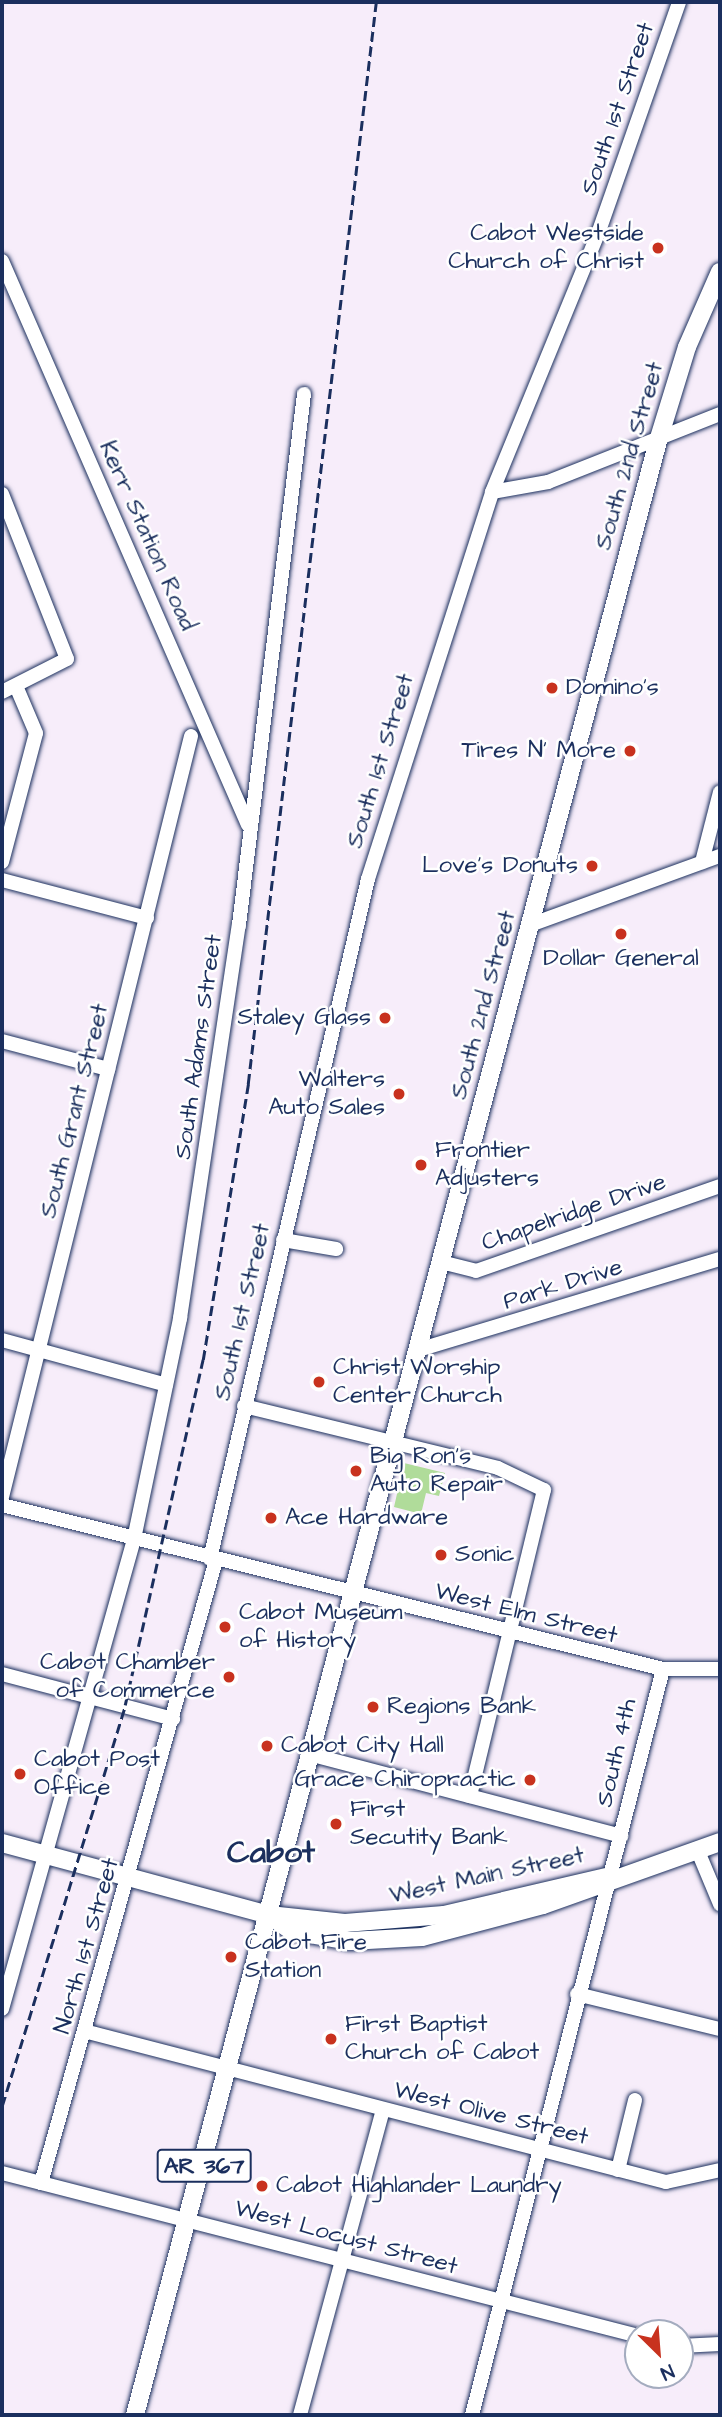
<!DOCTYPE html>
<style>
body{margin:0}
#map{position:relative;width:722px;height:2417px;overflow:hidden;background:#f7edfa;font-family:"Architects Daughter",sans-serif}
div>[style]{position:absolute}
.green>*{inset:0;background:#b0dc9a}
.roads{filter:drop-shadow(0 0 2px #1b2f5e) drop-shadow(0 0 2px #1b2f5e)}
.minor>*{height:14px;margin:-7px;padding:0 7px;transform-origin:7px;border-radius:7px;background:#fff}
.major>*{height:18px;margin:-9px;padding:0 9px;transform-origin:9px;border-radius:9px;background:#fff}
.rail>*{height:2.5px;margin-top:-1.25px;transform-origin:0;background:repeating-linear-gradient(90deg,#1b2f5e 0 10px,transparent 0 15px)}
.dots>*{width:19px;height:19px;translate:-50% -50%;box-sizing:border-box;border:4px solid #fff;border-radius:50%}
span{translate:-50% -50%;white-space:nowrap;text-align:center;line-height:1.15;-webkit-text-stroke:5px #fff;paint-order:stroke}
.shield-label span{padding:2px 5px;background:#fff;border:2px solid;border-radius:5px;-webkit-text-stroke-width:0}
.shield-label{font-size:23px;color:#1b2f5e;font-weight:700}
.street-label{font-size:24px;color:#1b2f5e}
.poi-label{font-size:24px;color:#1b2f5e}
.right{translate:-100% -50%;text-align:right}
.left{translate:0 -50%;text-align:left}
.district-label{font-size:32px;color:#1b2f5e;font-weight:700}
.frame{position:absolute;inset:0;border:4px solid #1b2f5e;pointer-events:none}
.north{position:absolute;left:624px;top:2319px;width:70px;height:70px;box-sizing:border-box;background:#fff;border:2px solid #a4acbf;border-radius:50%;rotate:155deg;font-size:19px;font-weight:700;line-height:28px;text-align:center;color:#1b2f5e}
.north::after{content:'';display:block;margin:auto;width:24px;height:32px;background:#c8321e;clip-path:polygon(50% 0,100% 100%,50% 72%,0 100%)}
</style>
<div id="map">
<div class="green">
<i style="clip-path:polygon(404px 1463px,445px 1473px,439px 1496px,426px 1493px,421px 1514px,394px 1507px)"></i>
</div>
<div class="roads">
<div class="minor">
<i style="left:2px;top:261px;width:615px;rotate:66.43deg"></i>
<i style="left:492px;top:492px;width:57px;rotate:-10.1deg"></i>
<i style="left:548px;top:482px;width:185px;rotate:-21.6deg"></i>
<i style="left:2px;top:494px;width:177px;rotate:68.5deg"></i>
<i style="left:67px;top:659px;width:73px;rotate:153.1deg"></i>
<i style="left:2px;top:862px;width:133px;rotate:-75.2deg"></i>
<i style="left:36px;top:733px;width:51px;rotate:-113.1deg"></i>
<i style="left:702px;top:862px;width:72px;rotate:-75.6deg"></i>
<i style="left:2px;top:880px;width:150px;rotate:14.7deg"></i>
<i style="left:530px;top:925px;width:202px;rotate:-20deg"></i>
<i style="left:2px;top:1041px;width:110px;rotate:14.8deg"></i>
<i style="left:283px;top:1240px;width:54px;rotate:9.6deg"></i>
<i style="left:441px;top:1262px;width:36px;rotate:14deg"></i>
<i style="left:476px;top:1271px;width:258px;rotate:-19.2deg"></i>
<i style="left:2px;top:1340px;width:170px;rotate:15.3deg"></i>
<i style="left:418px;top:1350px;width:315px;rotate:-16.8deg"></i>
<i style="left:244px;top:1406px;width:261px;rotate:13.7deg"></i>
<i style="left:498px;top:1468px;width:51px;rotate:25.6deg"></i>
<i style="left:544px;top:1490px;width:315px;rotate:103.6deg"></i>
<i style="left:2px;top:1497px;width:784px;rotate:-76.05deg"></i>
<i style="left:2px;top:1505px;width:681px;rotate:13.93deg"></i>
<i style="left:663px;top:1669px;width:770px;rotate:104.36deg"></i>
<i style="left:210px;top:1559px;width:698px;rotate:-76.92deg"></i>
<i style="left:368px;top:879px;width:406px;rotate:-72.2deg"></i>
<i style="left:492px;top:492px;width:282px;rotate:-67.7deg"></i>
<i style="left:599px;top:231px;width:243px;rotate:-70.7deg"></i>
<i style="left:663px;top:1669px;width:57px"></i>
<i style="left:2px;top:1674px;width:177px;rotate:14.7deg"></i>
<i style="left:309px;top:1754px;width:323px;rotate:14.7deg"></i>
<i style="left:697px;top:1849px;width:60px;rotate:67.3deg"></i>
<i style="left:577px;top:1994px;width:147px;rotate:13.8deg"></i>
<i style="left:2px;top:2009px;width:488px;rotate:-74.3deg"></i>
<i style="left:134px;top:1539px;width:226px;rotate:-78.2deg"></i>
<i style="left:180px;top:1318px;width:397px;rotate:-81.5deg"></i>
<i style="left:239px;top:925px;width:535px;rotate:-83.02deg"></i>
<i style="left:88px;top:2032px;width:597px;rotate:14.55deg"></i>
<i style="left:666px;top:2182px;width:55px;rotate:-12.5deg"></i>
<i style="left:618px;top:2170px;width:72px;rotate:-76.3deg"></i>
<i style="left:2px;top:2173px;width:657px;rotate:14.37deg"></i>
<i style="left:41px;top:2183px;width:647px;rotate:-74.31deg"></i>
<i style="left:680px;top:2346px;width:40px;rotate:-2.9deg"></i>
<i style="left:300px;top:2415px;width:316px;rotate:-74.8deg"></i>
</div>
<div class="major">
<i style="left:2px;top:1843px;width:277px;rotate:15.1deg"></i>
<i style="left:269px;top:1915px;width:76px;rotate:6deg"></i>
<i style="left:345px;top:1923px;width:99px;rotate:-4.6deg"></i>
<i style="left:444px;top:1915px;width:171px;rotate:-13.2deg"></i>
<i style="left:269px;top:1915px;width:28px;rotate:35deg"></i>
<i style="left:292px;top:1931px;width:59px;rotate:9.8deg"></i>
<i style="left:350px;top:1941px;width:72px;rotate:-3.2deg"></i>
<i style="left:422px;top:1937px;width:125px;rotate:-14.8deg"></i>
<i style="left:543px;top:1905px;width:188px;rotate:-19.6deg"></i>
<i style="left:135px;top:2415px;width:2045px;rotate:-75.16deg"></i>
<i style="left:659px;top:438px;width:95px;rotate:-72.9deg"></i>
<i style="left:687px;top:347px;width:82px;rotate:-66.3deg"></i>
</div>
</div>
<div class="rail">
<i style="left:2px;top:2106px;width:419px;rotate:-72.9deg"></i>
<i style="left:125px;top:1705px;width:354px;rotate:-77.3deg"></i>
<i style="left:203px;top:1360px;width:280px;rotate:-80.7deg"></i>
<i style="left:248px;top:1084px;width:1090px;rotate:-83.25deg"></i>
</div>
<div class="dots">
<i style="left:658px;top:248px;background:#c8321e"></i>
<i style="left:552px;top:688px;background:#c8321e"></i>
<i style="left:630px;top:751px;background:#c8321e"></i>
<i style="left:592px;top:866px;background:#c8321e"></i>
<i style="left:621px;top:934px;background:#c8321e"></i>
<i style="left:385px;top:1018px;background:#c8321e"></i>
<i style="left:399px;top:1094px;background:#c8321e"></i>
<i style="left:421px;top:1165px;background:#c8321e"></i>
<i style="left:319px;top:1382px;background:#c8321e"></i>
<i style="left:356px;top:1471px;background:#c8321e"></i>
<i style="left:271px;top:1518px;background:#c8321e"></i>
<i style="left:441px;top:1555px;background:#c8321e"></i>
<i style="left:225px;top:1627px;background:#c8321e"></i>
<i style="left:229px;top:1677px;background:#c8321e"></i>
<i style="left:373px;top:1707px;background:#c8321e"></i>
<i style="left:267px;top:1746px;background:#c8321e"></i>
<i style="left:20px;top:1774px;background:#c8321e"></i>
<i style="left:530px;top:1780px;background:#c8321e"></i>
<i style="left:336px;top:1824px;background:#c8321e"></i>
<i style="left:231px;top:1957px;background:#c8321e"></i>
<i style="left:331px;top:2039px;background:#c8321e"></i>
<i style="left:262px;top:2186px;background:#c8321e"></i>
</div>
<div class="shield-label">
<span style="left:204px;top:2166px">AR 367</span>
</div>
<div class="street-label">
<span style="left:618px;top:109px;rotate:-71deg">South 1st Street</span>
<span style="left:630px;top:456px;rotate:-74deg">South 2nd Street</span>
<span style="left:147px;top:536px;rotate:66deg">Kerr Station Road</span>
<span style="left:381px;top:761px;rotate:-73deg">South 1st Street</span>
<span style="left:484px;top:1005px;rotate:-75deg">South 2nd Street</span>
<span style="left:199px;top:1047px;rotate:-82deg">South Adams Street</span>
<span style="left:75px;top:1111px;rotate:-76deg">South Grant Street</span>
<span style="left:574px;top:1213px;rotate:-19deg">Chapelridge Drive</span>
<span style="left:563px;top:1285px;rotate:-17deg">Park Drive</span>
<span style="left:243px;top:1312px;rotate:-77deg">South 1st Street</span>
<span style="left:526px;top:1614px;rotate:14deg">West Elm Street</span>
<span style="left:617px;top:1753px;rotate:-77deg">South 4th</span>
<span style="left:487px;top:1876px;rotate:-12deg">West Main Street</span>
<span style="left:87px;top:1946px;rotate:-74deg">North 1st Street</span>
<span style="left:491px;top:2114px;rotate:14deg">West Olive Street</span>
<span style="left:346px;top:2238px;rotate:15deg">West Locust Street</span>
</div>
<div class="poi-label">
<span class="right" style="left:644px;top:248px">Cabot Westside<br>Church of Christ</span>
<span class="left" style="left:566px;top:688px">Domino's</span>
<span class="right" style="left:616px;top:751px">Tires N' More</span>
<span class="right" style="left:578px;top:866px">Love's Donuts</span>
<span style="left:621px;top:959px">Dollar General</span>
<span class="right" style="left:371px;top:1018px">Staley Glass</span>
<span class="right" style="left:385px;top:1094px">Walters<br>Auto Sales</span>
<span class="left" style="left:435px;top:1165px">Frontier<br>Adjusters</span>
<span class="left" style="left:333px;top:1382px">Christ Worship<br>Center Church</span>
<span class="left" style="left:370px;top:1471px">Big Ron's<br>Auto Repair</span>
<span class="left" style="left:285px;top:1518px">Ace Hardware</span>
<span class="left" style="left:455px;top:1555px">Sonic</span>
<span class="left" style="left:239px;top:1627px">Cabot Museum<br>of History</span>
<span class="right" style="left:215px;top:1677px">Cabot Chamber<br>of Commerce</span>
<span class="left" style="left:387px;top:1707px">Regions Bank</span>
<span class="left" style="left:281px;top:1746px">Cabot City Hall</span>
<span class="left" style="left:34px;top:1774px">Cabot Post<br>Office</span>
<span class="right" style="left:516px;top:1780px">Grace Chiropractic</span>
<span class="left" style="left:350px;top:1824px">First<br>Secutity Bank</span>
<span class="left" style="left:245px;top:1957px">Cabot Fire<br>Station</span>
<span class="left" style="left:345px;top:2039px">First Baptist<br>Church of Cabot</span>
<span class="left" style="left:276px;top:2186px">Cabot Highlander Laundry</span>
</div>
<div class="district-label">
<span style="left:271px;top:1853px">Cabot</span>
</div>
<div class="frame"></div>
<div class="north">N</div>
</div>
